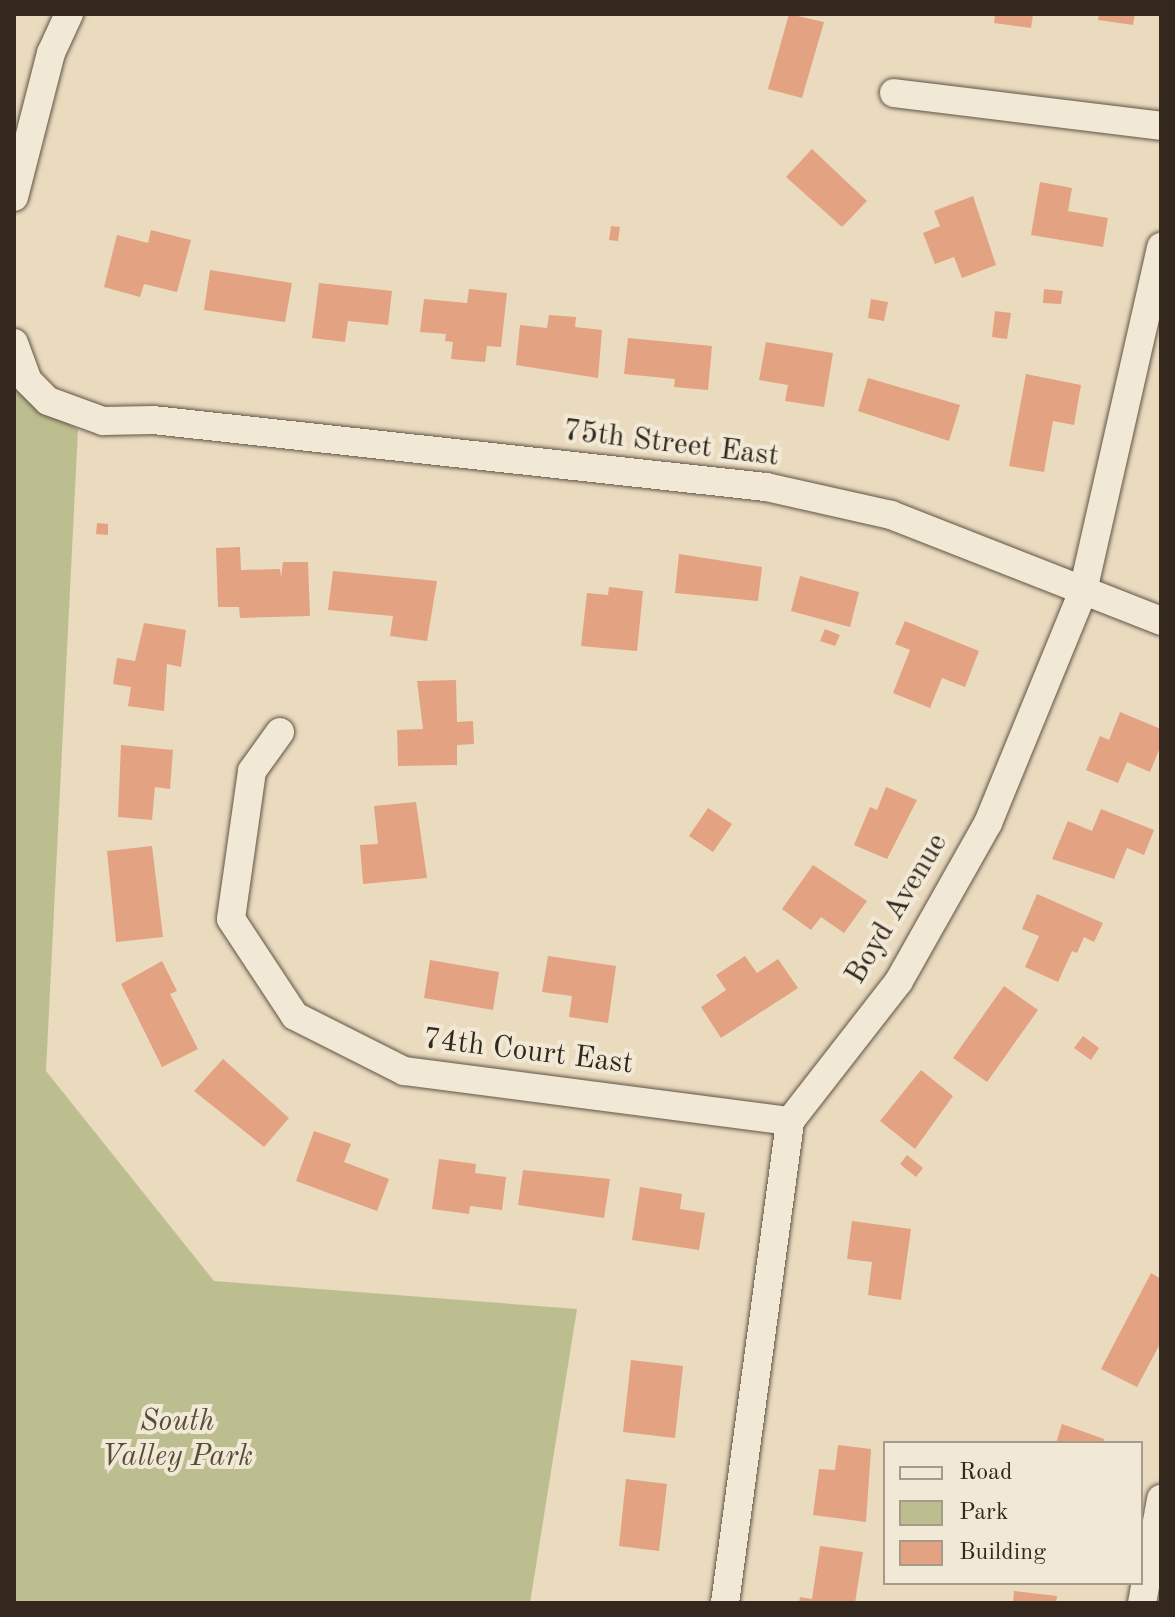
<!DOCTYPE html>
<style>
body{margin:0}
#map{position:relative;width:1175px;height:1617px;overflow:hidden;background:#eadbbf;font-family:"Old Standard TT",serif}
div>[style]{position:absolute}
.green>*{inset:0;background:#bcbe8f}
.building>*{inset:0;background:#e3a281}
.roads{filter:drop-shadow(0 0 2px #615446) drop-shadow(0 0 2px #615446)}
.minor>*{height:28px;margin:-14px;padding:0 14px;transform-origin:14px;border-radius:14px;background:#f1e8d5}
span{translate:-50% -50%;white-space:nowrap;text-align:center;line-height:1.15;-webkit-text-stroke:8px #f1e8d5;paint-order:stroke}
.street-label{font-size:30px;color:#33271e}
.park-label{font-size:30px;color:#554d3a;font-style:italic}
.frame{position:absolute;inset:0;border:16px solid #33271e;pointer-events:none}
.legend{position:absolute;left:883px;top:1441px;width:260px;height:144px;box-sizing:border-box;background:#f1e8d5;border:2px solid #a59b8c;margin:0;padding:10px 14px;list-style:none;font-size:24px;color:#33271e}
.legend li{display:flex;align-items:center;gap:16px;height:40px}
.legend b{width:40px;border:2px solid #a59b8c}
</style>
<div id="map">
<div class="green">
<i style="clip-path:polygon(14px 380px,19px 390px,78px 430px,46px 1071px,214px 1281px,577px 1309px,530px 1603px,14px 1603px)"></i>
</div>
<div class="building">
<i style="clip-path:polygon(789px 14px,824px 22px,802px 98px,768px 89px)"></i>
<i style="clip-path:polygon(995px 14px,1033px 14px,1031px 28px,994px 23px)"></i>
<i style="clip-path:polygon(1099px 14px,1135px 14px,1133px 25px,1098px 20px)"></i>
<i style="clip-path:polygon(812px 149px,867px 201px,842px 227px,786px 177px)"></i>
<i style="clip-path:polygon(1040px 182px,1072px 188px,1068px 211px,1108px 218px,1103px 247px,1031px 235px)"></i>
<i style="clip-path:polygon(973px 196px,996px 265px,962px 278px,954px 257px,935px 264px,923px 233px,940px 226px,934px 211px)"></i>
<i style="clip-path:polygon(611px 226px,620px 227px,618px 241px,609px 240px)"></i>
<i style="clip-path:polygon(151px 230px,191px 240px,177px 292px,144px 284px,140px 297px,104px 287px,117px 235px,148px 243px)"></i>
<i style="clip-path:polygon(210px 270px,292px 283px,285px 322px,204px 310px)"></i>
<i style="clip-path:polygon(319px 283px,392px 291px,388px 325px,348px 321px,345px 342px,312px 338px)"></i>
<i style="clip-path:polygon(469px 289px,507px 293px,501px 347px,487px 346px,485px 362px,451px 359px,453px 342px,445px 341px,446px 334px,420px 332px,424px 299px,467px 303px)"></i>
<i style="clip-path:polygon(1044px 289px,1063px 291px,1061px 304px,1043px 303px)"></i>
<i style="clip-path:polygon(871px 299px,888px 302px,884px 321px,868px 318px)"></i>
<i style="clip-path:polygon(995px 311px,1011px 313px,1007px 339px,992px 337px)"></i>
<i style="clip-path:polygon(549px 315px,576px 317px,575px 327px,602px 330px,598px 378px,516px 365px,520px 325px,547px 328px)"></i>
<i style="clip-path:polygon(628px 338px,712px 346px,708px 390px,674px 387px,675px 379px,624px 374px)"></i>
<i style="clip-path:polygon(766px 342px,833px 353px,824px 407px,785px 401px,788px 385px,759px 380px)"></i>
<i style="clip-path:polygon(1026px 374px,1081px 385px,1074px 425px,1053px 421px,1044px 472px,1009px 466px)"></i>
<i style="clip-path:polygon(868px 378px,960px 405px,949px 441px,858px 411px)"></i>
<i style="clip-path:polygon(97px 523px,108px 524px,108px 535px,96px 534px)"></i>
<i style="clip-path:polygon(240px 547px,241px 570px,280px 569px,281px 577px,283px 562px,308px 562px,310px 616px,240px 618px,239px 607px,218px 607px,216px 548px)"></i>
<i style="clip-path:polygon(679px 554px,762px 567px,758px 601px,675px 593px)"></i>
<i style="clip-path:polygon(333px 571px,437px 581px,427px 641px,390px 636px,393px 616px,328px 610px)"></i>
<i style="clip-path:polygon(800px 576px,859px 592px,850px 627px,791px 611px)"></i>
<i style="clip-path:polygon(609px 587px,643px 591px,637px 651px,581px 646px,587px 593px,608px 595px)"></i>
<i style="clip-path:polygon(905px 621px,979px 651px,965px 687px,942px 678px,930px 708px,893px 693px,910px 650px,895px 644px)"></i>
<i style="clip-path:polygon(144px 623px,186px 630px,181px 667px,167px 664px,164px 711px,128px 706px,131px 687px,113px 684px,117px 658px,135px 661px)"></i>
<i style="clip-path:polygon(825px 629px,840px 635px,835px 646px,820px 641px)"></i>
<i style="clip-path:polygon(456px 680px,457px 722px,473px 721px,474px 744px,457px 745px,457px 765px,398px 766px,397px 730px,423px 729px,417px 681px)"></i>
<i style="clip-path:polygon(1120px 712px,1161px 729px,1161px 745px,1150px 772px,1127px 762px,1118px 783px,1086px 770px,1100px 736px,1109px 740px)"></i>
<i style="clip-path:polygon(121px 745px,173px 750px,170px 789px,155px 787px,152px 820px,118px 817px)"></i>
<i style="clip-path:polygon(886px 787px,917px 800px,887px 859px,854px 845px,870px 807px,877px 810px)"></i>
<i style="clip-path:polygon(416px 802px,427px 878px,363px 884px,360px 845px,378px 844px,374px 806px)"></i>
<i style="clip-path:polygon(708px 808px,732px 824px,713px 852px,689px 836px)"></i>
<i style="clip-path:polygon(1101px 809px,1154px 830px,1144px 855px,1127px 848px,1114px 879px,1052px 859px,1068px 821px,1092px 831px)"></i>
<i style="clip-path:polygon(152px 846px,163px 937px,116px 942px,107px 851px)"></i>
<i style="clip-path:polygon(813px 865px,867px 901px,844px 933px,821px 917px,811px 930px,782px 909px)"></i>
<i style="clip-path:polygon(1037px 894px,1103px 923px,1094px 942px,1084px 937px,1077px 953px,1072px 951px,1058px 982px,1025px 967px,1039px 936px,1022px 929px)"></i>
<i style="clip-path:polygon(548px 956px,616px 966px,608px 1023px,569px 1017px,572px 996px,542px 992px)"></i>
<i style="clip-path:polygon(745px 956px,757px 973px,778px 959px,798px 988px,721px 1038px,701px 1007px,726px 990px,716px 975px)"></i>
<i style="clip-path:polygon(430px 960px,499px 972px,493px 1010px,424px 998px)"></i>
<i style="clip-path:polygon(162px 961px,177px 991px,170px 994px,198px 1049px,162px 1067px,121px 984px)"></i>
<i style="clip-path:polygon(1004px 986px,1038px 1010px,987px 1082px,953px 1058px)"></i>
<i style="clip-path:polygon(1083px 1036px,1099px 1048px,1091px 1060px,1074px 1048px)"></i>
<i style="clip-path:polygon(223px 1059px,289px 1118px,264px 1147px,194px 1091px)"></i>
<i style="clip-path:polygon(921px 1070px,953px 1096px,915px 1149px,880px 1121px)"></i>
<i style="clip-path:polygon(314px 1131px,351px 1144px,344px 1162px,389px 1179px,377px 1211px,296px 1181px)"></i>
<i style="clip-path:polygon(907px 1155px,923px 1168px,916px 1177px,900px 1164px)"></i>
<i style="clip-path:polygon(439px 1159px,476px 1164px,475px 1173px,506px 1177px,502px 1210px,470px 1206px,469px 1214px,432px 1209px)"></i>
<i style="clip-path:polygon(523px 1170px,610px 1179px,604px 1218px,518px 1205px)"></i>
<i style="clip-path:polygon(640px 1187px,682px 1194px,680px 1209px,705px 1213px,699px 1250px,632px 1240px)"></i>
<i style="clip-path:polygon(852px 1221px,911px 1229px,901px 1300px,868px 1295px,872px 1262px,847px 1259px)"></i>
<i style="clip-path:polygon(1151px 1273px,1161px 1279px,1161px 1342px,1137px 1387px,1101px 1369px)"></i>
<i style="clip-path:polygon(631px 1360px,683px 1366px,675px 1438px,623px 1432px)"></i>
<i style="clip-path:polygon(1062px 1424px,1104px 1439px,1103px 1443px,1056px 1443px)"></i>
<i style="clip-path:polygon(838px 1445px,871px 1449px,866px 1522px,813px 1515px,819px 1469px,835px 1470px)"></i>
<i style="clip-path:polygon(626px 1479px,667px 1484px,659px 1551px,619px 1546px)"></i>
<i style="clip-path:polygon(820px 1546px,863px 1552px,855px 1603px,799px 1603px,800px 1597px,812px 1599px)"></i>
<i style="clip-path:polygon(1014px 1591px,1057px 1596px,1056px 1603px,1013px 1603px)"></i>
</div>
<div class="roads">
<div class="minor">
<i style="left:894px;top:93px;width:269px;rotate:7deg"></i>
<i style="left:14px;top:197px;width:149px;rotate:-75.6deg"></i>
<i style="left:51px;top:53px;width:43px;rotate:-65.2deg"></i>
<i style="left:14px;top:343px;width:40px;rotate:69.8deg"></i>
<i style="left:28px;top:381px;width:28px;rotate:45deg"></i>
<i style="left:48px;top:401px;width:59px;rotate:20deg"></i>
<i style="left:103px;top:421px;width:50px;rotate:-1.1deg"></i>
<i style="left:153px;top:420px;width:617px;rotate:6.24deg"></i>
<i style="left:766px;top:487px;width:128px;rotate:12.6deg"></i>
<i style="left:891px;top:515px;width:290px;rotate:21.4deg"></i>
<i style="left:280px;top:732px;width:48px;rotate:125.7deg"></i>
<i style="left:252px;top:771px;width:149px;rotate:98.1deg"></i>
<i style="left:231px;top:919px;width:116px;rotate:56.6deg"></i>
<i style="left:295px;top:1016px;width:122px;rotate:26.8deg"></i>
<i style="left:404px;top:1071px;width:389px;rotate:7.4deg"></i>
<i style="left:725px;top:1603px;width:486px;rotate:-82.3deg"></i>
<i style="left:790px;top:1121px;width:177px;rotate:-52.1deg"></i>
<i style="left:899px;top:981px;width:181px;rotate:-60.6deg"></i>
<i style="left:988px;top:823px;width:251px;rotate:-67.7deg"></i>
<i style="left:1083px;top:591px;width:353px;rotate:-77.2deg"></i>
<i style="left:1142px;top:1603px;width:106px;rotate:-79.6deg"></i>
</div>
</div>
<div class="street-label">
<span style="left:671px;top:444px;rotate:7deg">75th Street East</span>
<span style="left:897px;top:909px;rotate:-59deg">Boyd Avenue</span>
<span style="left:528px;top:1052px;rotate:7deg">74th Court East</span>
</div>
<div class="park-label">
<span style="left:177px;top:1439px">South<br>Valley Park</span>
</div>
<div class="frame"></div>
<ul class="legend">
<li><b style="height:10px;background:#f1e8d5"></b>Road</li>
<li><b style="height:22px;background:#bcbe8f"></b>Park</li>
<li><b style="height:22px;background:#e3a281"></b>Building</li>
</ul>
</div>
